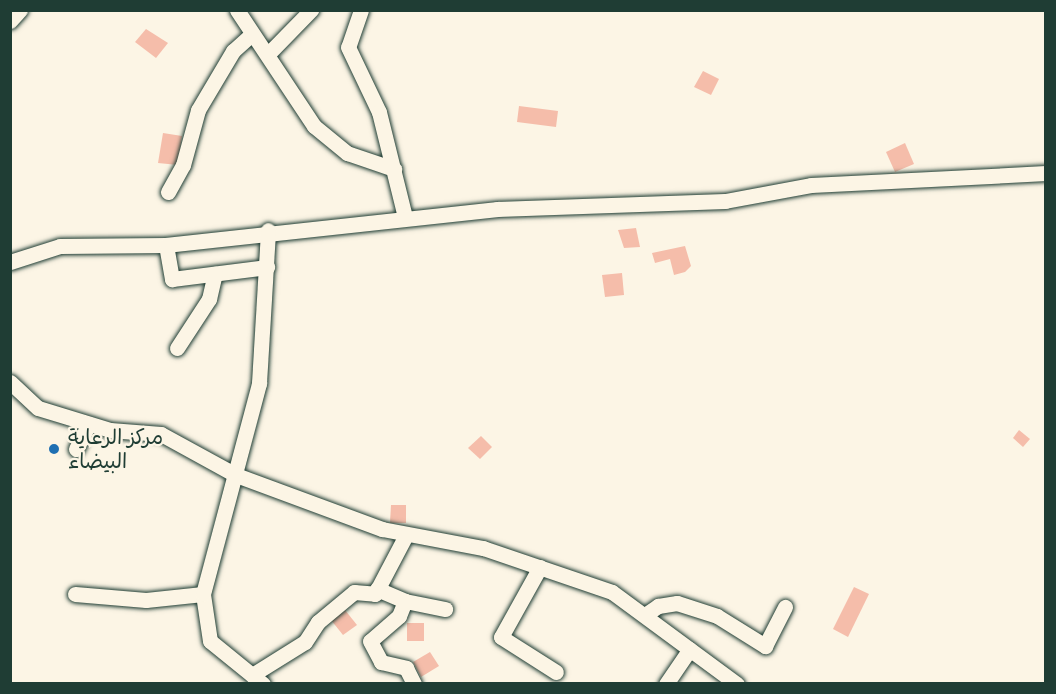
<!DOCTYPE html>
<meta charset="utf-8">
<style>
body{margin:0}
#map{position:relative;width:1056px;height:694px;overflow:hidden;background:#fcf5e5;font-family:Delius,"Playpen Sans Arabic",sans-serif}
div>[style]{position:absolute}
.building>*{inset:0;background:#f5bdaa}
.roads{filter:drop-shadow(0 0 2px #1f3d34) drop-shadow(0 0 2px #1f3d34)}
.minor>*{height:15px;margin:-7.5px;padding:0 7.5px;transform-origin:7.5px;border-radius:7.5px;background:#fcf5e5}
.dots>*{width:16px;height:16px;translate:-50% -50%;box-sizing:border-box;border:3px solid #fcf5e5;border-radius:50%}
span{translate:-50% -50%;white-space:nowrap;text-align:center;line-height:1.15;-webkit-text-stroke:4.5px #fcf5e5;paint-order:stroke}
.poi-label{font-size:21px;color:#1f3d34}
.left{translate:0 -50%;text-align:left}
.frame{position:absolute;inset:0;border:12px solid #1f3d34;pointer-events:none}
</style>
<div id="map">
<div class="building">
<i style="clip-path:polygon(146px 29px,168px 43px,156px 58px,135px 42px)"></i>
<i style="clip-path:polygon(703px 71px,719px 79px,711px 95px,694px 87px)"></i>
<i style="clip-path:polygon(519px 106px,558px 111px,556px 127px,517px 122px)"></i>
<i style="clip-path:polygon(163px 133px,182px 136px,178px 165px,158px 163px)"></i>
<i style="clip-path:polygon(905px 143px,914px 164px,895px 172px,886px 152px)"></i>
<i style="clip-path:polygon(636px 228px,640px 247px,624px 248px,618px 230px)"></i>
<i style="clip-path:polygon(685px 246px,691px 266px,685px 272px,674px 275px,670px 259px,655px 263px,652px 253px)"></i>
<i style="clip-path:polygon(622px 273px,624px 295px,605px 297px,602px 275px)"></i>
<i style="clip-path:polygon(1019px 430px,1030px 439px,1023px 447px,1013px 438px)"></i>
<i style="clip-path:polygon(481px 436px,492px 447px,480px 459px,468px 448px)"></i>
<i style="clip-path:polygon(391px 505px,406px 505px,406px 523px,390px 523px)"></i>
<i style="clip-path:polygon(854px 587px,869px 594px,848px 637px,833px 629px)"></i>
<i style="clip-path:polygon(345px 610px,357px 625px,343px 635px,331px 620px)"></i>
<i style="clip-path:polygon(407px 623px,424px 623px,424px 641px,407px 641px)"></i>
<i style="clip-path:polygon(430px 652px,439px 666px,421px 677px,413px 662px)"></i>
</div>
<div class="roads">
<div class="minor">
<i style="left:237px;top:10px;width:139px;rotate:56.4deg"></i>
<i style="left:314px;top:126px;width:43px;rotate:39.3deg"></i>
<i style="left:347px;top:153px;width:50px;rotate:18.8deg"></i>
<i style="left:361px;top:10px;width:39px;rotate:109deg"></i>
<i style="left:348px;top:47px;width:72px;rotate:64.5deg"></i>
<i style="left:379px;top:112px;width:108px;rotate:76.1deg"></i>
<i style="left:10px;top:21px;width:15px;rotate:-48deg"></i>
<i style="left:268px;top:54px;width:62px;rotate:-45.7deg"></i>
<i style="left:168px;top:192px;width:31px;rotate:-61deg"></i>
<i style="left:183px;top:165px;width:57px;rotate:-74.7deg"></i>
<i style="left:198px;top:110px;width:69px;rotate:-59.3deg"></i>
<i style="left:233px;top:51px;width:25px;rotate:-42deg"></i>
<i style="left:166px;top:245px;width:35px;rotate:80deg"></i>
<i style="left:172px;top:279px;width:96px;rotate:-7.2deg"></i>
<i style="left:10px;top:262px;width:52px;rotate:-17.7deg"></i>
<i style="left:60px;top:246px;width:106px;rotate:-0.5deg"></i>
<i style="left:166px;top:245px;width:333px;rotate:-6.2deg"></i>
<i style="left:497px;top:209px;width:228px;rotate:-2deg"></i>
<i style="left:725px;top:201px;width:87px;rotate:-10.5deg"></i>
<i style="left:811px;top:185px;width:235px;rotate:-2.9deg"></i>
<i style="left:177px;top:348px;width:59px;rotate:-56.9deg"></i>
<i style="left:209px;top:299px;width:26px;rotate:-77deg"></i>
<i style="left:10px;top:382px;width:38px;rotate:43deg"></i>
<i style="left:38px;top:408px;width:75px;rotate:17deg"></i>
<i style="left:110px;top:430px;width:51px;rotate:4.5deg"></i>
<i style="left:161px;top:434px;width:85px;rotate:28.7deg"></i>
<i style="left:236px;top:475px;width:156px;rotate:20.3deg"></i>
<i style="left:382px;top:529px;width:103px;rotate:10.7deg"></i>
<i style="left:483px;top:548px;width:136px;rotate:18.8deg"></i>
<i style="left:612px;top:592px;width:155px;rotate:36.4deg"></i>
<i style="left:76px;top:449px;width:28px;rotate:-63deg"></i>
<i style="left:540px;top:567px;width:80px;rotate:119.1deg"></i>
<i style="left:501px;top:637px;width:65px;rotate:32.5deg"></i>
<i style="left:377px;top:589px;width:30px;rotate:23deg"></i>
<i style="left:405px;top:601px;width:16px;rotate:112deg"></i>
<i style="left:399px;top:616px;width:38px;rotate:139deg"></i>
<i style="left:370px;top:641px;width:24px;rotate:62deg"></i>
<i style="left:381px;top:662px;width:26px;rotate:13deg"></i>
<i style="left:406px;top:668px;width:18px;rotate:63deg"></i>
<i style="left:75px;top:594px;width:71px;rotate:4.8deg"></i>
<i style="left:146px;top:600px;width:57px;rotate:-6deg"></i>
<i style="left:405px;top:601px;width:41px;rotate:11.3deg"></i>
<i style="left:645px;top:615px;width:16px;rotate:-35deg"></i>
<i style="left:658px;top:606px;width:19px;rotate:-9deg"></i>
<i style="left:677px;top:603px;width:42px;rotate:18deg"></i>
<i style="left:717px;top:616px;width:57px;rotate:32deg"></i>
<i style="left:765px;top:646px;width:44px;rotate:-62.9deg"></i>
<i style="left:252px;top:675px;width:62px;rotate:-31.9deg"></i>
<i style="left:305px;top:642px;width:24px;rotate:-57deg"></i>
<i style="left:318px;top:622px;width:47px;rotate:-39.8deg"></i>
<i style="left:354px;top:592px;width:21px;rotate:5deg"></i>
<i style="left:375px;top:594px;width:67px;rotate:-62.3deg"></i>
<i style="left:263px;top:684px;width:68px;rotate:-140.9deg"></i>
<i style="left:210px;top:641px;width:48px;rotate:-98.5deg"></i>
<i style="left:203px;top:594px;width:218px;rotate:-75.1deg"></i>
<i style="left:259px;top:383px;width:153px;rotate:-86.6deg"></i>
<i style="left:666px;top:684px;width:42px;rotate:-55.6deg"></i>
</div>
</div>
<div class="dots">
<i style="left:54px;top:449px;background:#1f6fb2"></i>
</div>
<div class="poi-label">
<span class="left" style="left:68px;top:449px">مركز الرعاية<br>البيضاء</span>
</div>
<div class="frame"></div>
</div>
